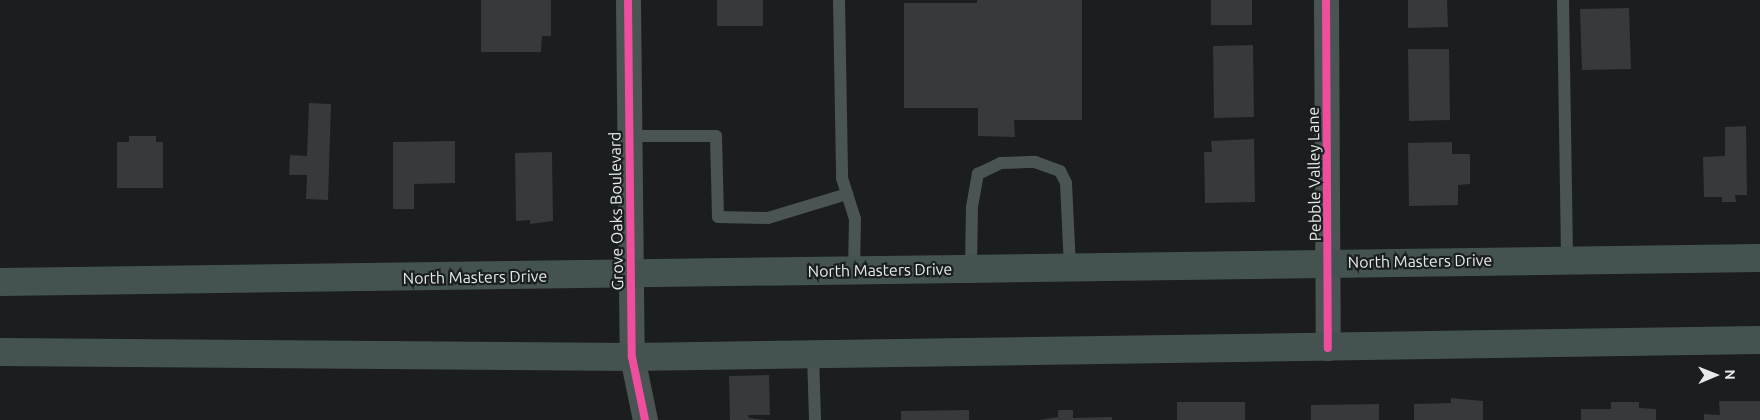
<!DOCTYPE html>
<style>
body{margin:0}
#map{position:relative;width:1760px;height:420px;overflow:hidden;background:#1b1d1e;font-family:Ubuntu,sans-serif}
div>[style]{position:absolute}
.building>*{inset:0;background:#37393a}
.service>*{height:12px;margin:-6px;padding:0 6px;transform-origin:6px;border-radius:6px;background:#4a5452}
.minor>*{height:25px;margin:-12.5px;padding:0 12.5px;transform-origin:12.5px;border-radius:12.5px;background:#4a5452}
.secondary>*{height:28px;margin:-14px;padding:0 14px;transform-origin:14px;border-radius:14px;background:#455350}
.cycleway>*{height:8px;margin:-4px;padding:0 4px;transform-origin:4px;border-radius:4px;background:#ef4d9e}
span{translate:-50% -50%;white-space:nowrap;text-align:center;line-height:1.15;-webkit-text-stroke:4.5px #1a1e1f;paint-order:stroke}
.street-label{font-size:16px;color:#e7eaeb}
.north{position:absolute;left:1690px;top:350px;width:50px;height:50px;-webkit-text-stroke:4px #1a1e1f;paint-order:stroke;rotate:89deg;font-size:14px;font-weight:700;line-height:20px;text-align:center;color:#e7eaeb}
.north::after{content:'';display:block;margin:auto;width:18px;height:22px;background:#e7eaeb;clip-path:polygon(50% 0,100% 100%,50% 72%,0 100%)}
</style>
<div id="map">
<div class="building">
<i style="clip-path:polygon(481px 0,551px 0,551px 36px,542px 36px,541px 52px,481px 52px)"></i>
<i style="clip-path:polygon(717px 0,763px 0,763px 26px,717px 26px)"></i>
<i style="clip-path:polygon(977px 0,1082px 0,1082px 120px,1014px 120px,1015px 137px,978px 136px,978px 108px,904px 108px,904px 3px,977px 3px)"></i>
<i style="clip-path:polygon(1211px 0,1252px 0,1252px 25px,1211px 25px)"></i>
<i style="clip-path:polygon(1408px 0,1447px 0,1448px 27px,1408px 28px)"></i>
<i style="clip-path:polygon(1629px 8px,1631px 69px,1582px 70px,1580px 9px)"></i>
<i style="clip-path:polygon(1253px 45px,1254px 117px,1214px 118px,1213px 46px)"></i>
<i style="clip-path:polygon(1408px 49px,1449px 49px,1450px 120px,1409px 121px)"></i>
<i style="clip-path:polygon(309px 103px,331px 104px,328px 200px,306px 199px,307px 175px,289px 175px,290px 155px,307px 156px)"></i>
<i style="clip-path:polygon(1746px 126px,1747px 195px,1735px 195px,1736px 202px,1722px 202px,1722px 197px,1704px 197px,1703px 157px,1725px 156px,1725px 127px)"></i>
<i style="clip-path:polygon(129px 136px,156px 136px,156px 142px,163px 142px,163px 188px,117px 188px,117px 142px,129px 142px)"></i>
<i style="clip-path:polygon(1254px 139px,1255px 202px,1205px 203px,1204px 152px,1212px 152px,1211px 141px)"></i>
<i style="clip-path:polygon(455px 141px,455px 183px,414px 184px,414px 209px,393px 209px,393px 142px)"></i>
<i style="clip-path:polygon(1452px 142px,1452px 154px,1470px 154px,1470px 184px,1458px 185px,1458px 205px,1409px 206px,1408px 143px)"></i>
<i style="clip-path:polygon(552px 152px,553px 221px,530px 224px,530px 220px,516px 221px,515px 153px)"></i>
<i style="clip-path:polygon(769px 375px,770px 415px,748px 415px,749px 418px,767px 420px,730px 420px,729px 376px)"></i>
<i style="clip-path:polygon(1451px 398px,1483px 401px,1483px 420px,1414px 420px,1414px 404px,1451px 403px)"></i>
<i style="clip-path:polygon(1719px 401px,1760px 401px,1760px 420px,1704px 420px,1704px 414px,1720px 415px)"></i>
<i style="clip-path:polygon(1177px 402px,1245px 402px,1245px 420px,1177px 420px)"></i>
<i style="clip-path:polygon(1611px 402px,1639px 402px,1639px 408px,1656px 409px,1656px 420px,1581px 420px,1581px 409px,1611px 409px)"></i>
<i style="clip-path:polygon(1379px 404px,1379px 420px,1311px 420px,1311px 405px)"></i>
<i style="clip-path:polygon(969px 410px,969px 420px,901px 420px,901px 411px)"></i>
<i style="clip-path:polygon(1058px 410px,1073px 410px,1073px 418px,1112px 417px,1112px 420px,1039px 420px,1058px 417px)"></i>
</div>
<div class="service">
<i style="left:839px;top:0;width:178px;rotate:89deg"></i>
<i style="left:842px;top:178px;width:43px;rotate:72.4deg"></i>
<i style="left:855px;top:219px;width:52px;rotate:91.1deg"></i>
<i style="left:1563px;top:0;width:260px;rotate:89.1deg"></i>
<i style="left:629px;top:136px;width:87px"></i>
<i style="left:716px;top:136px;width:81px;rotate:88.6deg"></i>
<i style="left:718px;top:217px;width:50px;rotate:1.1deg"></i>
<i style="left:768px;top:218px;width:83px;rotate:-16.9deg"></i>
<i style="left:971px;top:269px;width:62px;rotate:-89.1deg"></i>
<i style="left:972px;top:207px;width:34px;rotate:-80deg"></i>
<i style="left:978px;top:174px;width:25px;rotate:-26deg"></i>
<i style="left:1001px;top:163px;width:34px;rotate:-2deg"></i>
<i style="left:1035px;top:162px;width:27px;rotate:20deg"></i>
<i style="left:1060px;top:171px;width:13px;rotate:63deg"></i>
<i style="left:1066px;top:183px;width:84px;rotate:87.3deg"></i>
<i style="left:813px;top:355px;width:65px;rotate:88.2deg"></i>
</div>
<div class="minor">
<i style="left:628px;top:0;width:357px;rotate:89.4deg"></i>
<i style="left:632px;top:357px;width:64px;rotate:78.3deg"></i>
<i style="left:1326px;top:0;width:348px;rotate:89.7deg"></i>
</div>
<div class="secondary">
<i style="left:0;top:282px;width:1760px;rotate:-0.78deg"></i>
<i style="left:0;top:352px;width:632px;rotate:0.45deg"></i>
<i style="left:632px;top:357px;width:1128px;rotate:-0.86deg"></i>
</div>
<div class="cycleway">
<i style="left:628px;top:0;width:357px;rotate:89.4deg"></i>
<i style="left:632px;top:357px;width:64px;rotate:78.3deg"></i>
<i style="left:1326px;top:0;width:348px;rotate:89.7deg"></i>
</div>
<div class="street-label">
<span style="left:1314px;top:174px;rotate:-91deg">Pebble Valley Lane</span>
<span style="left:616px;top:211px;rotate:-91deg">Grove Oaks Boulevard</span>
<span style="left:1420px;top:261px;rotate:-1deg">North Masters Drive</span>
<span style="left:880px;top:270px;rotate:-1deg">North Masters Drive</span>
<span style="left:475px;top:277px;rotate:-1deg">North Masters Drive</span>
</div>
<div class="north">N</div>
</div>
